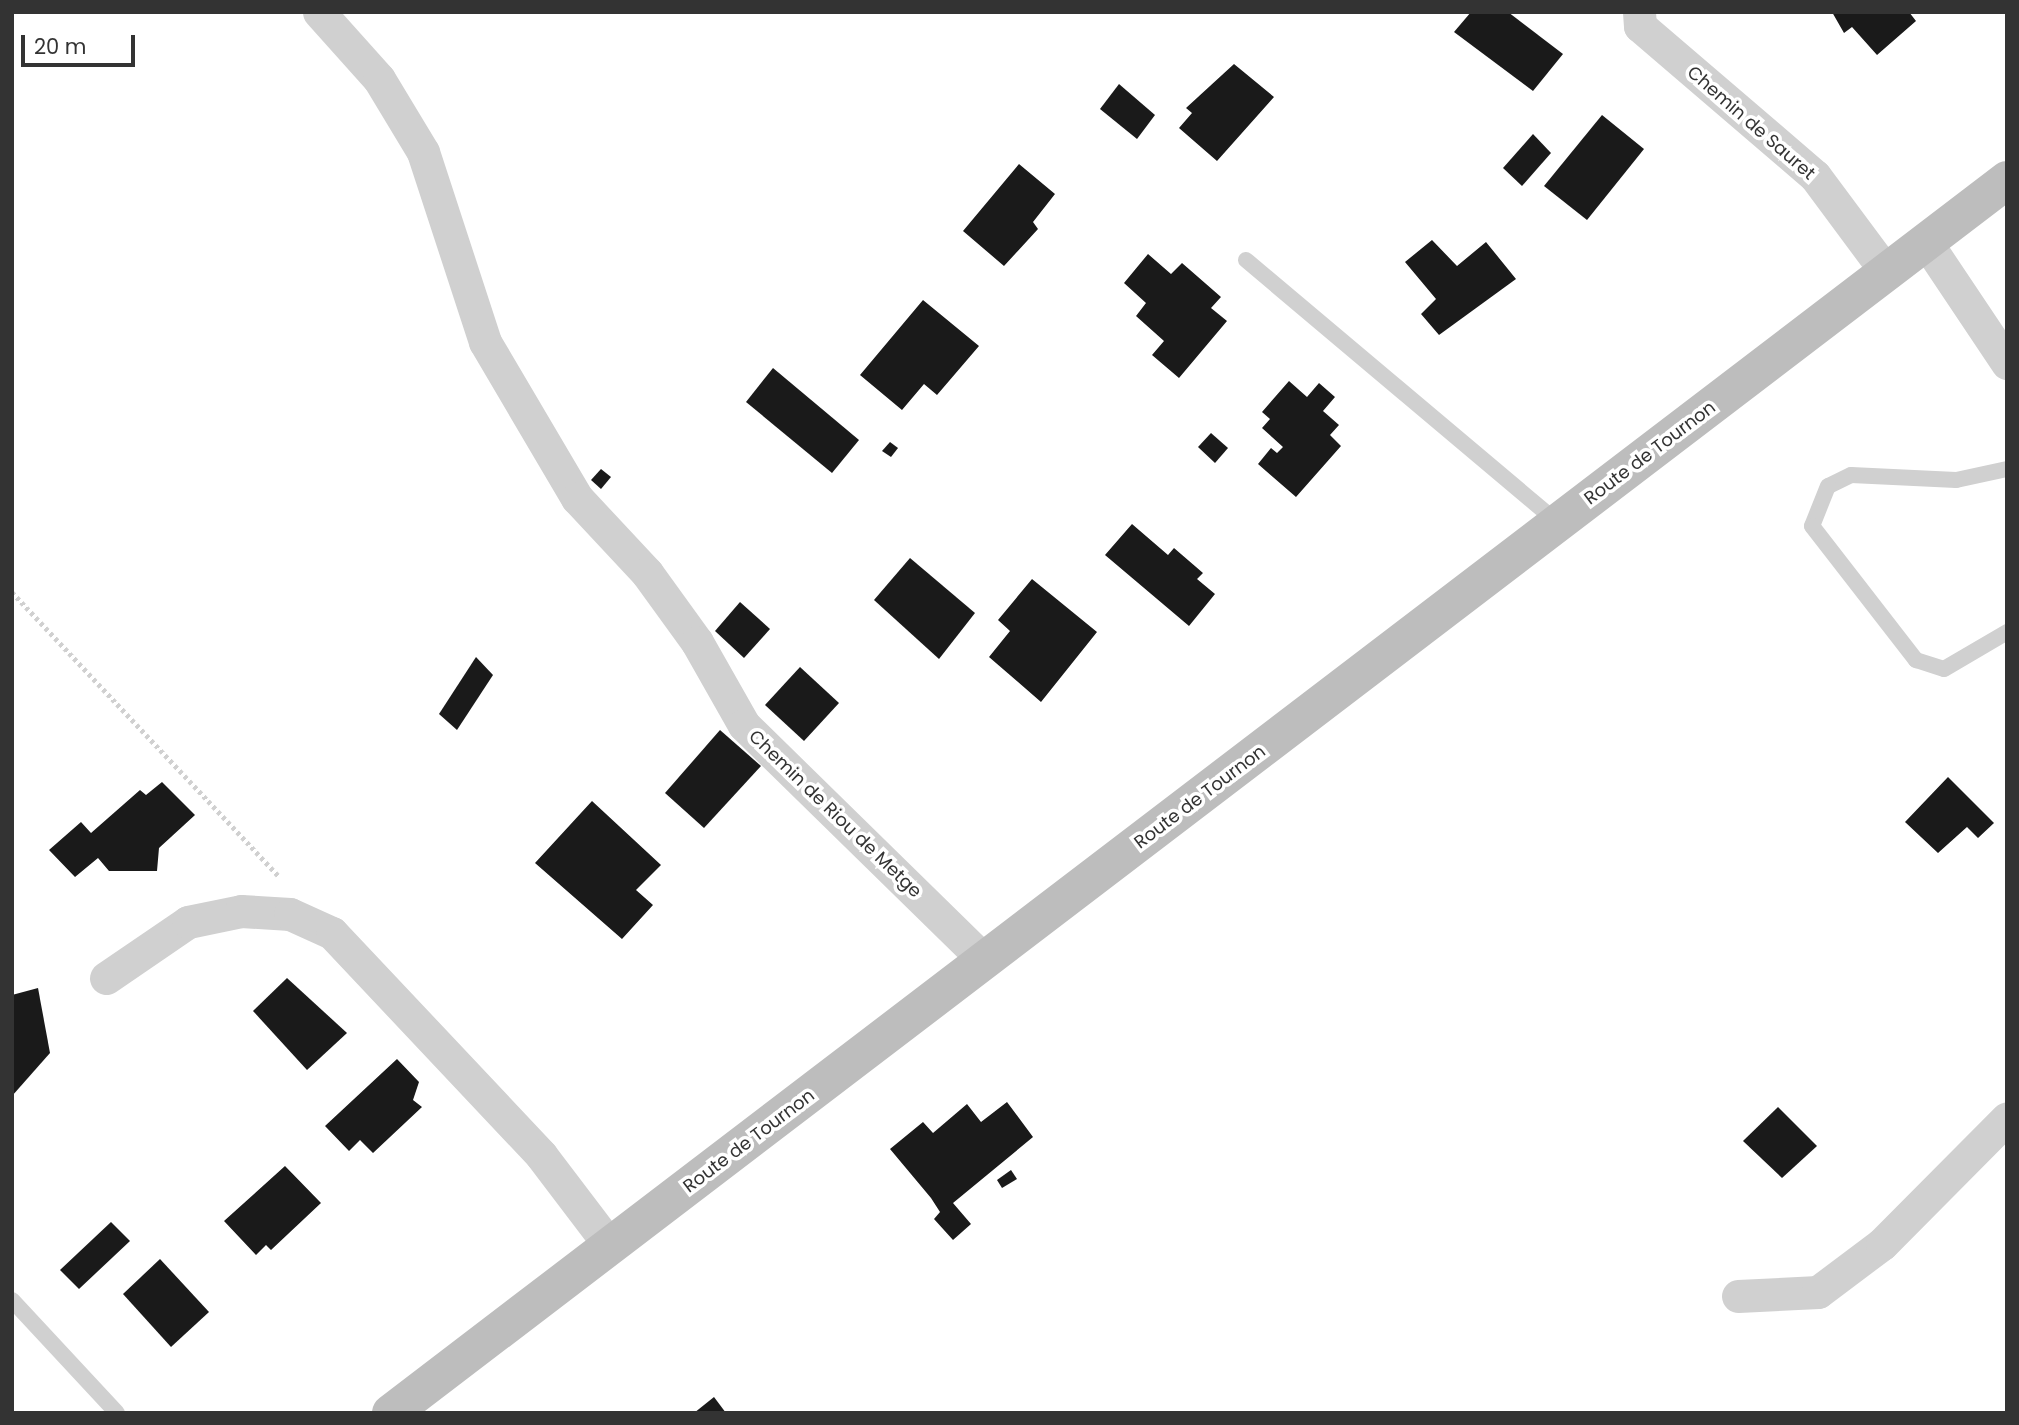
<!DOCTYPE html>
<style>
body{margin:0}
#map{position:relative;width:2019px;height:1425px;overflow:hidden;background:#fff;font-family:Poppins,sans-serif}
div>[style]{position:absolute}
.building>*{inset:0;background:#1a1a1a}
.path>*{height:4.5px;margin-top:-2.25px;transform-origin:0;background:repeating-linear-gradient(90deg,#d0d0d0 0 3.5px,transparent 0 7px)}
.lane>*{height:16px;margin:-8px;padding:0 8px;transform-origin:8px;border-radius:8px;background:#d0d0d0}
.street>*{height:33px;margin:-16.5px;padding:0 16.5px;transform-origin:16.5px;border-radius:16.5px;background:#d0d0d0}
.secondary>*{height:38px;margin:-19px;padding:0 19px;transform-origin:19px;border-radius:19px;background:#bdbdbd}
span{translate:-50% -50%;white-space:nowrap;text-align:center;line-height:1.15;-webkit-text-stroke:7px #fff;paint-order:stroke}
.street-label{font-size:18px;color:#333}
.frame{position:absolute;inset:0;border:14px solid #333;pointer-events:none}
.scale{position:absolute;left:21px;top:35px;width:114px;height:32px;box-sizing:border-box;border:4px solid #333;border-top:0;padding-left:9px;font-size:21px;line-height:24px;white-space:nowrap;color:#333;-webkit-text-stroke:5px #fff;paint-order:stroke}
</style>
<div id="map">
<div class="building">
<i style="clip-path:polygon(1471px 12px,1508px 12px,1563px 54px,1533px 91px,1454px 32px)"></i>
<i style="clip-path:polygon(1832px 12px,1909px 12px,1916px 21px,1877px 55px,1852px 27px,1844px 33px)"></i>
<i style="clip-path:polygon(1234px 64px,1274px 97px,1217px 161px,1179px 128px,1192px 113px,1186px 108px)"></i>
<i style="clip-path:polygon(1119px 84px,1155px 115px,1137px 139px,1100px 109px)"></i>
<i style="clip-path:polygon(1602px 115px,1644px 149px,1587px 220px,1544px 186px)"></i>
<i style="clip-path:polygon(1533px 134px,1551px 153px,1522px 186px,1503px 168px)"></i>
<i style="clip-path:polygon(1019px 164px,1055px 194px,1033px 222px,1038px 229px,1004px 266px,963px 231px)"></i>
<i style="clip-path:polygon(1432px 240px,1457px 266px,1486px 242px,1516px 279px,1439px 335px,1421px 314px,1436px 299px,1405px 262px)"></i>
<i style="clip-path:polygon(1148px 254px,1171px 274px,1182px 263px,1221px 297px,1211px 308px,1227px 321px,1179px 378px,1152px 355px,1164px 341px,1136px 316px,1146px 303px,1124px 283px)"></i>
<i style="clip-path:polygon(923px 300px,979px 346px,937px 395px,924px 384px,902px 410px,860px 375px)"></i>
<i style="clip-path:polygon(773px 368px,859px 440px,832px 473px,746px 402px)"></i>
<i style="clip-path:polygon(1289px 381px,1307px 397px,1319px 383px,1335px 397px,1323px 411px,1339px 425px,1330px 435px,1341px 446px,1296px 497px,1258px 464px,1271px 448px,1277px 453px,1283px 447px,1262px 428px,1270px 419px,1262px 412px)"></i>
<i style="clip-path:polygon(1211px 433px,1228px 448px,1215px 463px,1198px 447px)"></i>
<i style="clip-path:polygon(890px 442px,898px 448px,891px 457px,882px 451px)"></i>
<i style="clip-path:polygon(601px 469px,611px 477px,601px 489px,591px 480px)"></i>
<i style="clip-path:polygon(1132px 524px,1168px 555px,1174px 548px,1203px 573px,1197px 579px,1215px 594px,1189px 626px,1105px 555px)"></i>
<i style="clip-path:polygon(910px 558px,975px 613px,939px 659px,874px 600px)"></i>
<i style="clip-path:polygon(1032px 579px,1097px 632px,1041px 702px,989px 657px,1010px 631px,998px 620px)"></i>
<i style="clip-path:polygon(740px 602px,770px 629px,744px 658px,715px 631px)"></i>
<i style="clip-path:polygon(476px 657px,493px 675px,457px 730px,439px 714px)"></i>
<i style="clip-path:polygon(800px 667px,839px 703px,804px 741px,765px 705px)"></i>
<i style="clip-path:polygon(720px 730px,761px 766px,704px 828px,665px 793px)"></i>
<i style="clip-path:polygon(1948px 777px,1994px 823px,1978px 838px,1967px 827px,1938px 853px,1905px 822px)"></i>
<i style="clip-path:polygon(162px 782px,195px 815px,159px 848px,157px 871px,109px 871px,98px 858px,75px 877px,49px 850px,81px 822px,91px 833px,140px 790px,146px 795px)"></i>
<i style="clip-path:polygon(592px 801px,661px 865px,636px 890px,653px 905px,622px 939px,535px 863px)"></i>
<i style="clip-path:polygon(287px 978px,347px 1033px,307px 1070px,253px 1011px)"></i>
<i style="clip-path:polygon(38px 988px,50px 1053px,12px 1096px,12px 995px)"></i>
<i style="clip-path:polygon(397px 1059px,419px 1082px,413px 1100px,422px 1107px,373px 1153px,360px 1140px,349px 1151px,325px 1126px)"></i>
<i style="clip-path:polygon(1007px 1102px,1033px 1137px,953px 1203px,971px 1224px,953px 1240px,934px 1219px,940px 1212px,931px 1198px,890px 1149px,923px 1122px,933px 1133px,967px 1104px,981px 1122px)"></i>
<i style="clip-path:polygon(1778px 1107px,1817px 1146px,1782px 1178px,1743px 1141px)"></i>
<i style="clip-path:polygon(285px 1166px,321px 1203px,271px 1250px,266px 1245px,256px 1255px,224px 1221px)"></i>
<i style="clip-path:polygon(1011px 1170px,1017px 1179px,1002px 1188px,997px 1180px)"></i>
<i style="clip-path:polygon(111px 1222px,130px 1241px,79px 1289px,60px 1270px)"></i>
<i style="clip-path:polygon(160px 1259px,209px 1312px,171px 1347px,123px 1294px)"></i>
<i style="clip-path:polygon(714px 1397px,726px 1413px,694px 1413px)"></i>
</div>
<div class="path">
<i style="left:12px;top:592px;width:390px;rotate:46.8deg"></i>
</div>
<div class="lane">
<i style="left:1246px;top:260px;width:407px;rotate:40.1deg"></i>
<i style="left:2007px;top:469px;width:52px;rotate:167.8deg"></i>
<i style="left:1956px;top:480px;width:105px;rotate:-177.3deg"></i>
<i style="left:1851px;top:475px;width:25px;rotate:154deg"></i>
<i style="left:1828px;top:486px;width:43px;rotate:111.8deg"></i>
<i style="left:1812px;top:526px;width:170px;rotate:52.2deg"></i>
<i style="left:1916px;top:660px;width:29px;rotate:18deg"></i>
<i style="left:1944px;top:669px;width:73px;rotate:-30.4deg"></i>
<i style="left:12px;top:1300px;width:154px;rotate:47.1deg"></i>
</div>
<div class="street">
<i style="left:319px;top:12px;width:90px;rotate:48.2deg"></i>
<i style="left:379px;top:79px;width:85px;rotate:58.9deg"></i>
<i style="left:423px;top:152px;width:200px;rotate:71.9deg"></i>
<i style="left:485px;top:342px;width:181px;rotate:59.5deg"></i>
<i style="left:577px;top:498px;width:103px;rotate:47deg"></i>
<i style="left:647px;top:573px;width:85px;rotate:54.1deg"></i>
<i style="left:697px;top:642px;width:95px;rotate:60.5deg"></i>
<i style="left:744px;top:725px;width:337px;rotate:44.4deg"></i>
<i style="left:1639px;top:12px;width:14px;rotate:86deg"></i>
<i style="left:1640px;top:26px;width:230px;rotate:40.6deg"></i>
<i style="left:1815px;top:176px;width:121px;rotate:53.4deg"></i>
<i style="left:1926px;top:242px;width:146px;rotate:56.2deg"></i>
<i style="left:106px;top:978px;width:99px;rotate:-34.3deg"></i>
<i style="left:188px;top:922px;width:54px;rotate:-11.7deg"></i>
<i style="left:241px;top:911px;width:49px;rotate:3.5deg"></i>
<i style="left:290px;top:914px;width:46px;rotate:24.3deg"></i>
<i style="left:332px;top:933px;width:305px;rotate:46.7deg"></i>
<i style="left:541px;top:1155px;width:114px;rotate:52.8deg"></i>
<i style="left:1738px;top:1296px;width:80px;rotate:-2.9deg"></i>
<i style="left:1818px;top:1292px;width:80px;rotate:-36.9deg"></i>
<i style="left:1882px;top:1244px;width:177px;rotate:-45.2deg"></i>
</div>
<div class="secondary">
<i style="left:391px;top:1413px;width:2033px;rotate:-37.34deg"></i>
</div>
<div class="street-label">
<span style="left:1751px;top:123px;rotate:41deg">Chemin de Sauret</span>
<span style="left:1650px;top:453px;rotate:-37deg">Route de Tournon</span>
<span style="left:1200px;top:797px;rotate:-37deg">Route de Tournon</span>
<span style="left:835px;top:814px;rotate:44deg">Chemin de Riou de Metge</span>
<span style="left:749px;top:1141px;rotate:-37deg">Route de Tournon</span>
</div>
<div class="frame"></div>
<div class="scale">20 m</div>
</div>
